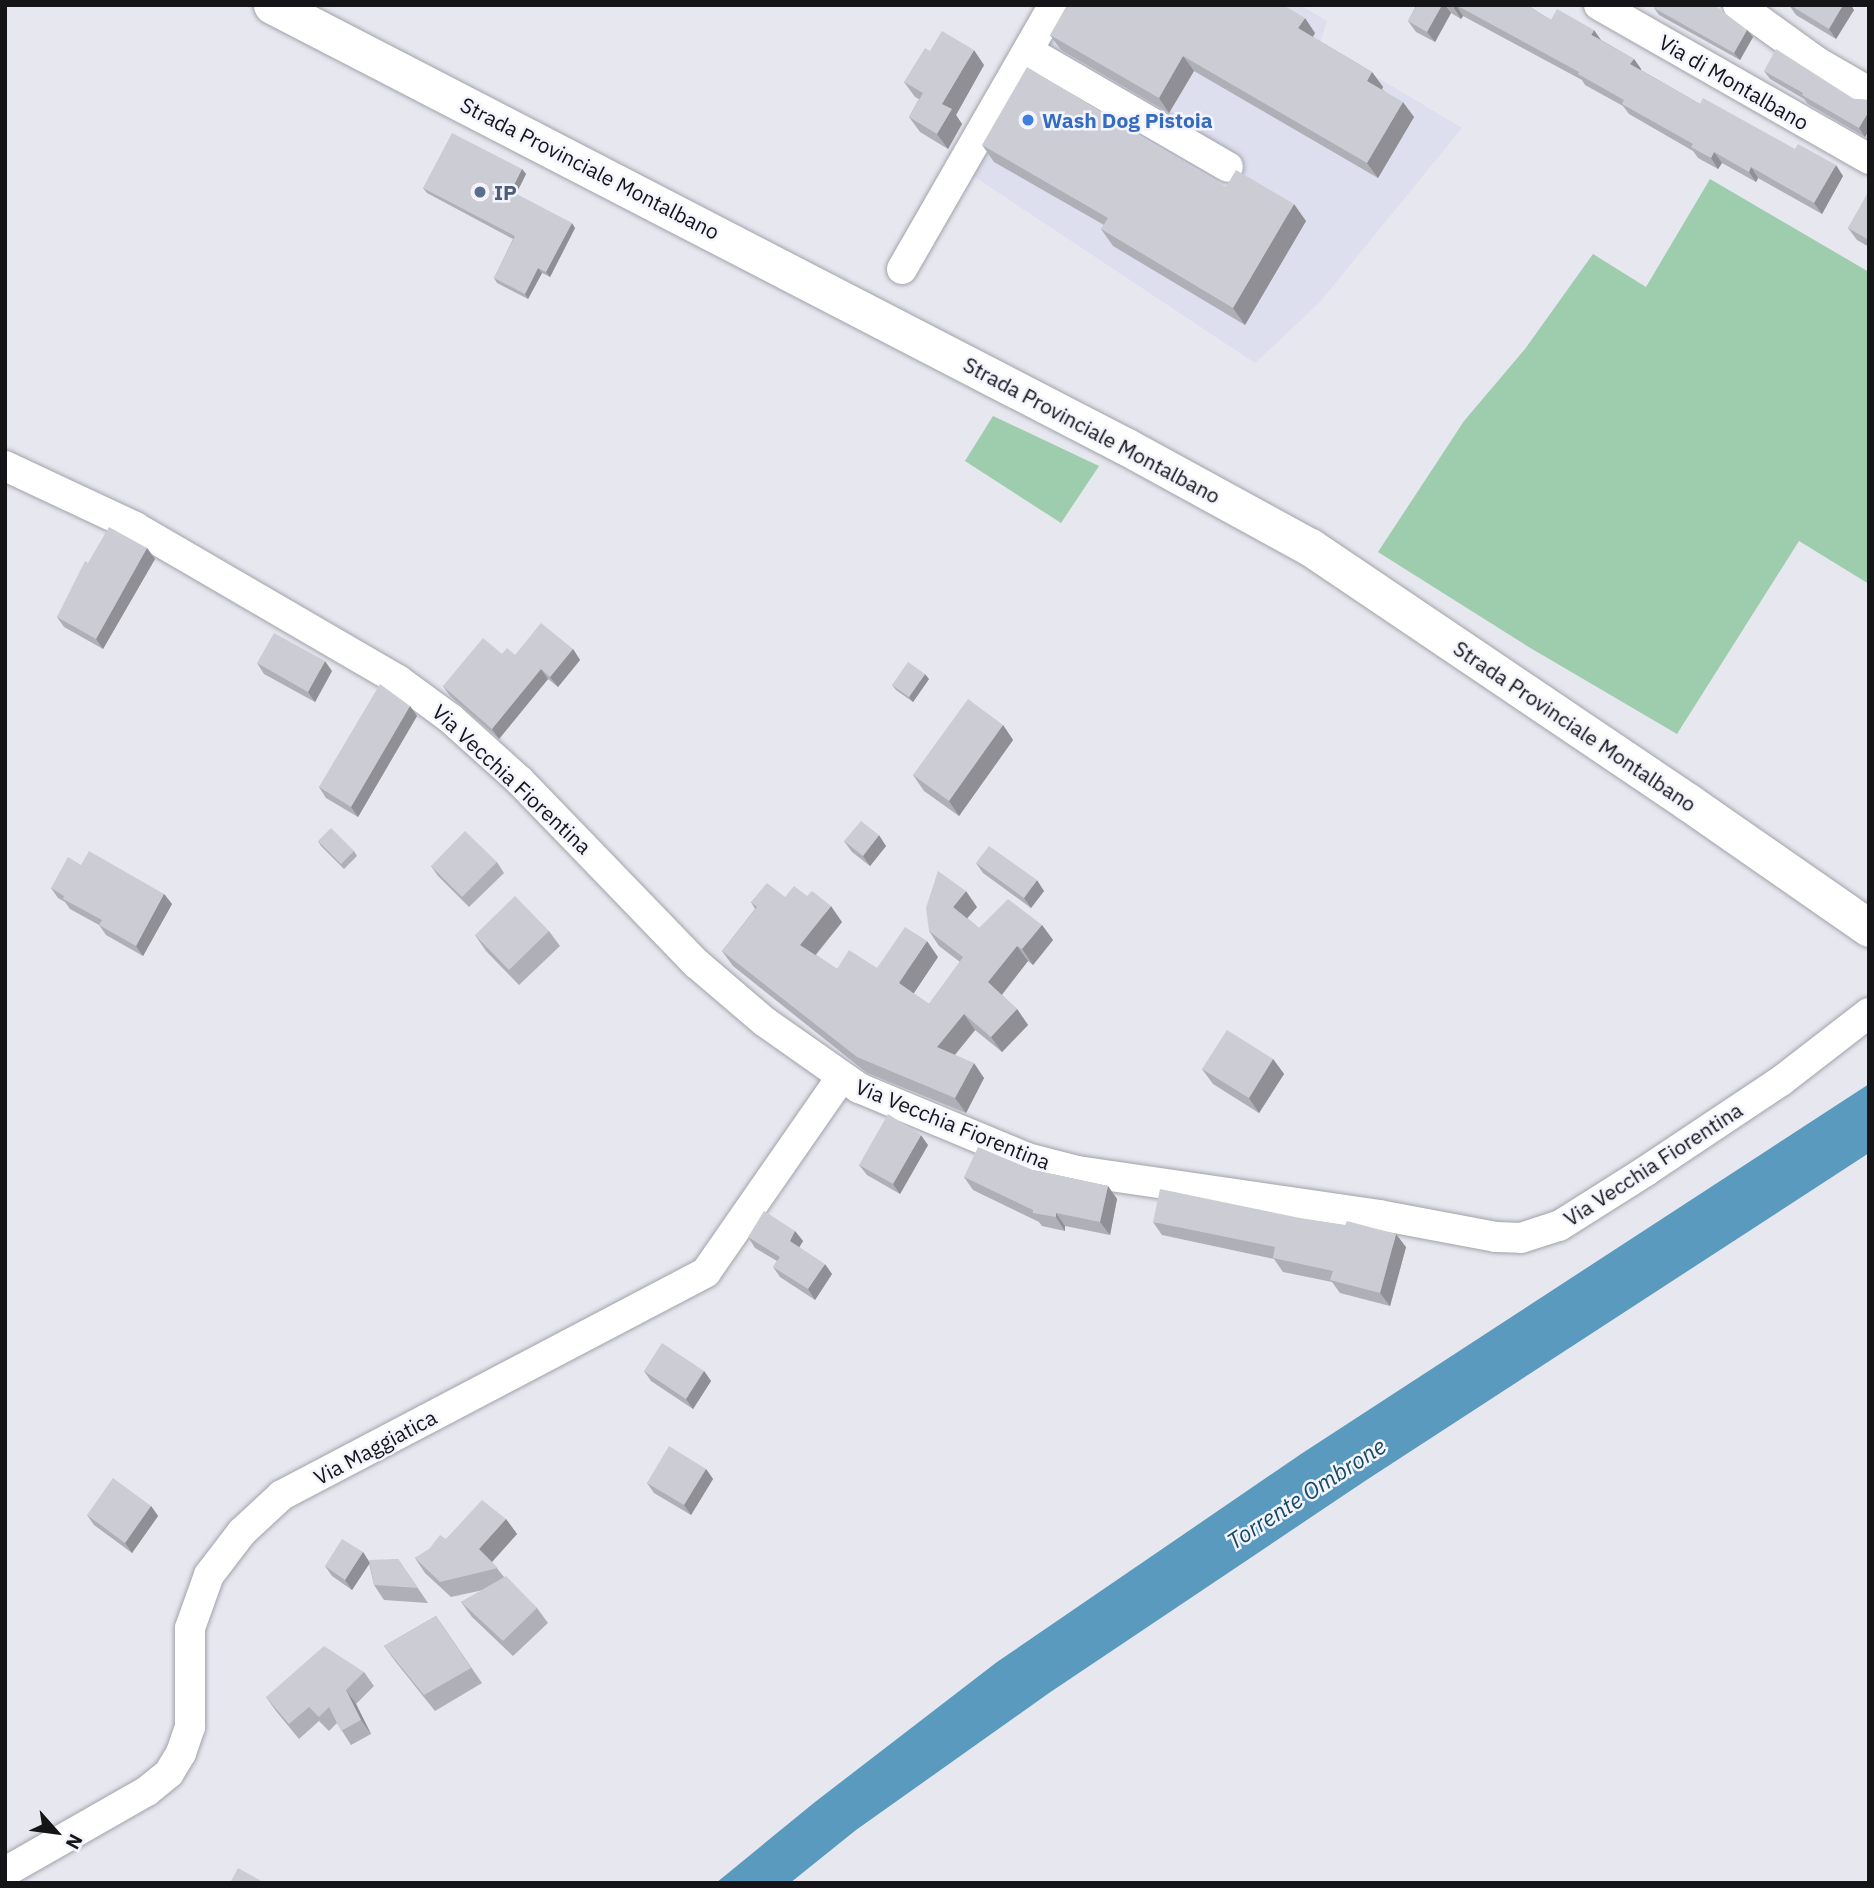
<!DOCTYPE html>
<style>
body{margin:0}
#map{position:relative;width:1874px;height:1888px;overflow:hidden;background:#e6e7ef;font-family:"IBM Plex Sans",sans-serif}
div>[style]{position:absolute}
.built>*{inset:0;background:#dddeee}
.green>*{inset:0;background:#9ecdad}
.water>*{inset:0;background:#599abe}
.roads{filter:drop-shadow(0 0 2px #a1a2aa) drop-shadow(0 0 2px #a1a2aa)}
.minor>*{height:30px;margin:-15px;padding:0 15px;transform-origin:15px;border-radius:15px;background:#fff}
.major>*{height:37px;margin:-18.5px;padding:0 18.5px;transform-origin:18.5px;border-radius:18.5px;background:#fff}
.wall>*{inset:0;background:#afafb7}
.shaded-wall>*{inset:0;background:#8f8f95}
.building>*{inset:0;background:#ccccd5}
.dots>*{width:19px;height:19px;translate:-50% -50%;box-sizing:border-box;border:4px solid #f3f4fd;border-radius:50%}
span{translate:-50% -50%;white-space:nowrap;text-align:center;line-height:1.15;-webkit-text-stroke:5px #f3f4fd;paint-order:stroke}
.street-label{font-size:21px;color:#151518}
.shop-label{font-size:21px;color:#366cbe;font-weight:700}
.left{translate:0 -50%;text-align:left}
.service-label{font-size:21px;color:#4e5e75;font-weight:700}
.water-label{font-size:23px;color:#144a63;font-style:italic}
.frame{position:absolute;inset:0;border:7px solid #151518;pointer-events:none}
.north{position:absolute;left:21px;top:1797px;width:70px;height:70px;-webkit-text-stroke:5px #f3f4fd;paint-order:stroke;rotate:118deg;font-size:19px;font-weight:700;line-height:28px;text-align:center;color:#151518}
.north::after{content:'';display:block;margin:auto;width:24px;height:32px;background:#151518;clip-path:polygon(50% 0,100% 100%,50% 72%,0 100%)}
</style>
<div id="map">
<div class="built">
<i style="clip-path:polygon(1044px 5px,1300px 5px,1327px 21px,1320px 43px,1462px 128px,1319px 303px,1255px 363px,954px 163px)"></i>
</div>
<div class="green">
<i style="clip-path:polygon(1710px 179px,1869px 272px,1869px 584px,1799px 541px,1677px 734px,1527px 646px,1378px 552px,1464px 421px,1525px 349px,1593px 254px,1646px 287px)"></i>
<i style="clip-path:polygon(993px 416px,1099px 466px,1061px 523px,965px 461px)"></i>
</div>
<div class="water">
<i style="clip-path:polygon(1869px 1084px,1869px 1153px,1365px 1481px,1049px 1693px,856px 1830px,790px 1883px,716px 1883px,815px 1802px,997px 1662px,1301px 1454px)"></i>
</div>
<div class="roads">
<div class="minor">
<i style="left:1599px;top:5px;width:311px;rotate:29.7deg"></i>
<i style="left:1738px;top:5px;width:97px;rotate:35.8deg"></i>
<i style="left:1817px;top:62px;width:60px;rotate:30deg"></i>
<i style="left:1028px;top:51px;width:231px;rotate:30.1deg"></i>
<i style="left:902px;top:269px;width:305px;rotate:-60.1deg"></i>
<i style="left:5px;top:466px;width:144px;rotate:25.1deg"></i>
<i style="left:135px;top:527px;width:304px;rotate:30.2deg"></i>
<i style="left:398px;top:680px;width:64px;rotate:36.2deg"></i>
<i style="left:450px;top:718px;width:94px;rotate:42deg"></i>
<i style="left:520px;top:781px;width:255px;rotate:46deg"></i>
<i style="left:697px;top:964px;width:89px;rotate:40.5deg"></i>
<i style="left:765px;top:1022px;width:115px;rotate:35.1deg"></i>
<i style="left:859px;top:1088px;width:182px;rotate:22.6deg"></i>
<i style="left:1027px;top:1158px;width:52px;rotate:14.6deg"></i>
<i style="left:1077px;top:1171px;width:305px;rotate:8.3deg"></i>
<i style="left:1379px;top:1215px;width:119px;rotate:10.6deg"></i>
<i style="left:1496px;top:1237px;width:25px;rotate:2deg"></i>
<i style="left:1521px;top:1238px;width:40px;rotate:-18deg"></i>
<i style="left:1559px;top:1226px;width:103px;rotate:-32.3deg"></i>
<i style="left:1646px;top:1171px;width:162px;rotate:-33.7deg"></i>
<i style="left:1781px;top:1081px;width:111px;rotate:-37.7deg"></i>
<i style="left:5px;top:1872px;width:163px;rotate:-29.7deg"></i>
<i style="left:147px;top:1791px;width:28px;rotate:-39deg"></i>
<i style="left:169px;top:1773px;width:23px;rotate:-59deg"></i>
<i style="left:181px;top:1753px;width:28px;rotate:-71deg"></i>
<i style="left:190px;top:1727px;width:99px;rotate:-90deg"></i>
<i style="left:190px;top:1628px;width:56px;rotate:-70.3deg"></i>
<i style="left:209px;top:1575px;width:54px;rotate:-52.5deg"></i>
<i style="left:242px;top:1532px;width:54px;rotate:-42.8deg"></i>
<i style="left:282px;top:1495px;width:479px;rotate:-27.7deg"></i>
<i style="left:706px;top:1272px;width:236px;rotate:-55.2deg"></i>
</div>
<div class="major">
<i style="left:272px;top:5px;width:962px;rotate:27.34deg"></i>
<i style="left:1127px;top:447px;width:209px;rotate:28.7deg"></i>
<i style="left:1310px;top:547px;width:456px;rotate:34deg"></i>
<i style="left:1688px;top:802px;width:221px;rotate:34.8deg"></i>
</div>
</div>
<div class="wall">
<i style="clip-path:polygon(1415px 5px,1527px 5px,1551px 20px,1601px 40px,1634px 59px,1641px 69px,1641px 70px,1700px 104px,1843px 176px,1822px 214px,1758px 178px,1756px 182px,1722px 163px,1718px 169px,1698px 158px,1693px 151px,1629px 114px,1623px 106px,1585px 85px,1582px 80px,1463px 16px,1461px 19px,1451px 13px,1435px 42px,1416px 32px,1408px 21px,1416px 6px)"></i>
<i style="clip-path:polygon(1789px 5px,1854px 10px,1836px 39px,1796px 15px)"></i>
<i style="clip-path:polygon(1654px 8px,1747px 30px,1753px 37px,1740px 60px,1659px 15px)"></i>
<i style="clip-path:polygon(1315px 33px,1313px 37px,1372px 72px,1383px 87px,1382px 89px,1414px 117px,1378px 178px,1194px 71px,1169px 113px,1061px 50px,1050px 35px)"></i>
<i style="clip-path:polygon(930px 51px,984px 65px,956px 115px,962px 124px,948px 149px,920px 132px,909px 117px,919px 99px,915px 97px,904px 82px)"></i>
<i style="clip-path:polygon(1764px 71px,1854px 99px,1869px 100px,1869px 131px,1865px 137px,1808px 104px,1804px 99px,1770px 79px)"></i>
<i style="clip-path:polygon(982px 145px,1226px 187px,1306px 221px,1245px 325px,1113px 246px,1101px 229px,1104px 225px,994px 162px)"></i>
<i style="clip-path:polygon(522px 169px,526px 174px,516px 194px,575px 228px,550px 277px,542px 273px,528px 299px,497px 283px,494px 278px,513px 239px,427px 193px,423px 188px)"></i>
<i style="clip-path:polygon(1869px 195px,1869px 247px,1857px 240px,1848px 228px)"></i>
<i style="clip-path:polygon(147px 548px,155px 559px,103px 649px,64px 627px,57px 617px,88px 563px)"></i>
<i style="clip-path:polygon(573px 649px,580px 660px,558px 687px,548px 679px,499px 739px,450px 696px,443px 686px,502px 654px,515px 655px)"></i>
<i style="clip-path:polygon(257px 663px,332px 671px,315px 702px,264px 674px)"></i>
<i style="clip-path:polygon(929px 679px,913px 702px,896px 690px,892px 685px)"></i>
<i style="clip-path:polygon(410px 706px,417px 716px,358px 817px,326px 798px,319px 787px)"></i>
<i style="clip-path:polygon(1003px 725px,1013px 740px,959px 816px,924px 791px,913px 775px)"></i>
<i style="clip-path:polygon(318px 841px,354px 851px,357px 856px,344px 869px,321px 846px)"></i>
<i style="clip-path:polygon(844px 841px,886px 846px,870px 866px,852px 852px)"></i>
<i style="clip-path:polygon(497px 862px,504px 873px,469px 907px,438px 876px,431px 866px)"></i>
<i style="clip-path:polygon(976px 863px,1044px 891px,1031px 908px,983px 873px)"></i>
<i style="clip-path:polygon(81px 865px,164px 894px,172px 904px,143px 956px,106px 935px,99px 925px,70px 909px,65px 902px,58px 898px,51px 888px)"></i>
<i style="clip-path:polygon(785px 897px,842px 922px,816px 955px,837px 969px,877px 968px,938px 957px,913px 993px,929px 1004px,960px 962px,939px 946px,929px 931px,977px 907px,967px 918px,979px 928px,1042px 925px,1053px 940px,1033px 965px,1028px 961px,1002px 995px,1017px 1009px,1028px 1025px,1002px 1052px,975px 1030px,955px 1055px,984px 1078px,966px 1113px,867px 1073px,733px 966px,722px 951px,755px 909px,751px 902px)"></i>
<i style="clip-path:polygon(549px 931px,560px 946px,519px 985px,486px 951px,475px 935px)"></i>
<i style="clip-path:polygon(1273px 1059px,1284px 1074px,1259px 1113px,1213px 1084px,1202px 1069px)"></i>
<i style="clip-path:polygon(928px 1145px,900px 1194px,867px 1175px,859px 1165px)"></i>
<i style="clip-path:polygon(1033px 1170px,1108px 1186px,1117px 1199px,1110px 1235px,1065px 1226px,1065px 1231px,1042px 1226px,1039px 1222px,973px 1190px,964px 1177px)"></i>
<i style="clip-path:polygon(1153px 1222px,1406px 1247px,1390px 1306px,1340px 1293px,1332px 1282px,1283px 1272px,1274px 1259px,1162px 1235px)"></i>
<i style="clip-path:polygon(795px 1231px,803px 1241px,799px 1247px,832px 1274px,815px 1300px,780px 1277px,773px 1267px,777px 1261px,755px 1248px,748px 1237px)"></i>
<i style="clip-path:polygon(644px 1371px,704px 1371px,711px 1381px,693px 1409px,651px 1381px)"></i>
<i style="clip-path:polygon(706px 1469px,713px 1479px,691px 1515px,654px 1493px,647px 1483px)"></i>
<i style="clip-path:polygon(151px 1506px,158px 1516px,132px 1553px,94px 1525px,87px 1515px)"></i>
<i style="clip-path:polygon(506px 1519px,517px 1534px,492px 1562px,504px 1577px,537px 1608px,548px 1623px,513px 1656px,472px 1617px,461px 1602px,483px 1590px,451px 1597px,425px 1573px,415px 1558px,446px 1539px)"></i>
<i style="clip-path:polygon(363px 1552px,369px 1562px,398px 1559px,428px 1603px,384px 1600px,374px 1585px,369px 1563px,352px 1590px,332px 1576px,325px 1566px)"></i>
<i style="clip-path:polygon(436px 1616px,482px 1683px,435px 1711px,395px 1661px,384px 1646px)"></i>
<i style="clip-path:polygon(364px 1672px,374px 1686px,356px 1704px,371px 1734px,351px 1745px,337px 1723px,329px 1731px,319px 1721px,299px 1739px,276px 1711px,266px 1697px)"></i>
</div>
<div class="shaded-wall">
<i style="clip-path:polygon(1442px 5px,1445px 5px,1451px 13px,1435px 42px,1427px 32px)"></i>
<i style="clip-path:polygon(1456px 5px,1463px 16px,1461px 19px,1454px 8px)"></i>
<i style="clip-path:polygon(1843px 5px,1851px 5px,1854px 10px,1836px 39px,1829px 29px)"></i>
<i style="clip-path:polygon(1305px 18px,1315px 33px,1309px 43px,1298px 28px)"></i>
<i style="clip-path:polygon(1594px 30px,1601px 40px,1591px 35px)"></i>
<i style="clip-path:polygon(1747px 30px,1753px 37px,1740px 60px,1734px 53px)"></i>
<i style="clip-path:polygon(974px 50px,984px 65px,956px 115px,962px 124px,948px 149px,937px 134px,942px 104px)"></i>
<i style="clip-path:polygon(1183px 56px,1194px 71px,1169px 113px,1159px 98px)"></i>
<i style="clip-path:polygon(1634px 59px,1641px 69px,1638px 75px,1630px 64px)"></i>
<i style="clip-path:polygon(1372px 72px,1383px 87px,1378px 96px,1367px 81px)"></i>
<i style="clip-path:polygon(1403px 102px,1414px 117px,1378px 178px,1367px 163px)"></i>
<i style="clip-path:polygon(1869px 111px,1869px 131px,1865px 137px,1859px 128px)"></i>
<i style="clip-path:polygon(1714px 152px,1722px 163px,1718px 169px,1711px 158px)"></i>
<i style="clip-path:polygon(1836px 165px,1843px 176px,1822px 214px,1814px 203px)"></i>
<i style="clip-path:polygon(1751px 167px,1758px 178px,1756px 182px,1749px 172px)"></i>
<i style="clip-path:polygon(522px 169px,526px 174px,515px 196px,511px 191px)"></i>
<i style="clip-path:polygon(1294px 204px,1306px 221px,1245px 325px,1233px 308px)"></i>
<i style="clip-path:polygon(572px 223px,575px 228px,550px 277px,546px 272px)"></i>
<i style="clip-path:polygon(538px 268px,542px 273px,528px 299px,525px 294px)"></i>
<i style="clip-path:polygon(147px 548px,155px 559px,103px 649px,96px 639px)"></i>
<i style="clip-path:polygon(573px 649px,580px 660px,558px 687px,550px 677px)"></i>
<i style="clip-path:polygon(325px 661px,332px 671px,315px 702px,308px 692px)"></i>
<i style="clip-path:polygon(541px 669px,548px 679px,499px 739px,492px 729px)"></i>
<i style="clip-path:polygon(925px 674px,929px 679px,913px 702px,909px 697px)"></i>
<i style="clip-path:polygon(410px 706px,417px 716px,358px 817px,351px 807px)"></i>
<i style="clip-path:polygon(1003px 725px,1013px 740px,959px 816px,949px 801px)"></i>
<i style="clip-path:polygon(879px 835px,886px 846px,870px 866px,863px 856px)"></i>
<i style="clip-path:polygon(1037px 880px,1044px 891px,1031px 908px,1024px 898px)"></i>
<i style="clip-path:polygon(966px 891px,977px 907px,964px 922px,953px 907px)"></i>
<i style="clip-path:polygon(164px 894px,172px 904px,143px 956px,136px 946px)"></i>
<i style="clip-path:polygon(831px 906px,842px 922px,811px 960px,800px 945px)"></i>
<i style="clip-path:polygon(1042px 925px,1053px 940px,1033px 965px,1022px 949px)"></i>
<i style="clip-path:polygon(927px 941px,938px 957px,910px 999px,899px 983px)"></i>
<i style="clip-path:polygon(1017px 946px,1028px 961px,999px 998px,988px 982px)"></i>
<i style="clip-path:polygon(1017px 1009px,1028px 1025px,1002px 1052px,991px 1037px)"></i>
<i style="clip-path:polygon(964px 1014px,975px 1030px,948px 1063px,937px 1047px)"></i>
<i style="clip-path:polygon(1273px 1059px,1284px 1074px,1259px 1113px,1249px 1098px)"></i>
<i style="clip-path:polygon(974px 1063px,984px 1078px,966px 1113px,955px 1098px)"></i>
<i style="clip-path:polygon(921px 1135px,928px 1145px,900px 1194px,893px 1184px)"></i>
<i style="clip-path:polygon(1108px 1186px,1117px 1199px,1110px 1235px,1100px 1222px)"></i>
<i style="clip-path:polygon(1056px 1213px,1065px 1226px,1065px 1231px,1056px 1217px)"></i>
<i style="clip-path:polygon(795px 1231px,803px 1241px,797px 1251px,790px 1241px)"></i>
<i style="clip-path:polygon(1396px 1234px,1406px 1247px,1390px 1306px,1380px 1293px)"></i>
<i style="clip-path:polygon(825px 1264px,832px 1274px,815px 1300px,808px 1289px)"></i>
<i style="clip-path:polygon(704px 1371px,711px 1381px,693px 1409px,686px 1399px)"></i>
<i style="clip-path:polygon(706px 1469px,713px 1479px,691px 1515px,684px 1505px)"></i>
<i style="clip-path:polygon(151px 1506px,158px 1516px,132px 1553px,125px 1543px)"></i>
<i style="clip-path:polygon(506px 1519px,517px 1534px,490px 1564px,479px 1549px)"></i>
<i style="clip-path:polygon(363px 1552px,370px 1563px,352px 1590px,345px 1580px)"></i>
<i style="clip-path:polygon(346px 1690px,356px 1704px,371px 1734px,361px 1720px)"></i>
</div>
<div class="building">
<i style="clip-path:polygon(1067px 5px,1283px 5px,1305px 18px,1298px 28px,1372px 72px,1367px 81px,1403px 102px,1367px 163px,1183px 56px,1159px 98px,1050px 35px)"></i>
<i style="clip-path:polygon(1417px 5px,1442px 5px,1427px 32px,1408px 21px)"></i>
<i style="clip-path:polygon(1456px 5px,1527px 5px,1551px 20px,1557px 9px,1594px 30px,1591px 35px,1634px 59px,1630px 64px,1700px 104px,1703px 98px,1795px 149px,1798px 144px,1836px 165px,1814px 203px,1751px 167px,1749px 172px,1714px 152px,1711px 158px,1691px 147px,1693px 144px,1622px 104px,1624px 100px,1578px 74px,1579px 72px)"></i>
<i style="clip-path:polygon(1655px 5px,1714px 5px,1747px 30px,1734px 53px,1654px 8px)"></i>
<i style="clip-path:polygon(1790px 5px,1843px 5px,1829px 29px)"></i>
<i style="clip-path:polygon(942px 31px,974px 50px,942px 104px,952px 109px,937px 134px,909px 117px,923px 93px,904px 82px,925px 48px,930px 51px)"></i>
<i style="clip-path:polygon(1776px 49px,1854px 99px,1869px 100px,1869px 111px,1859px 128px,1802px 95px,1803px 93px,1764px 71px)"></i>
<i style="clip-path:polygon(1027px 67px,1226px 187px,1236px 170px,1294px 204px,1233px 308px,1101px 229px,1108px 218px,982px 145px)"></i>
<i style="clip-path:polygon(452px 133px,522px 169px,511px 191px,572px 223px,546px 272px,538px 268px,525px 294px,494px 278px,515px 236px,423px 188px)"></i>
<i style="clip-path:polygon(1867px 194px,1869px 195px,1869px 240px,1848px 228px)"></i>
<i style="clip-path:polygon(109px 527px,147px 548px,96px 639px,57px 617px,85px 561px,88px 563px)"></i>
<i style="clip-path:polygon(541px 623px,573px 649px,550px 677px,541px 669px,492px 729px,443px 686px,483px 638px,502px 654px,507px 648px,515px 655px)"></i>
<i style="clip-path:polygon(274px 633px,325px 661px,308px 692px,257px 663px)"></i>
<i style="clip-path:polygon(908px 662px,925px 674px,909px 697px,892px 685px)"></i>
<i style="clip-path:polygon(380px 684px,410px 706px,351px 807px,319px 787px)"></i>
<i style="clip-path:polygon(968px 699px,1003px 725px,949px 801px,913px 775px)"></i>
<i style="clip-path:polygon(861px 821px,879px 835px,863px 856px,844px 841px)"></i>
<i style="clip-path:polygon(331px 828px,354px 851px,341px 864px,318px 841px)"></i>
<i style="clip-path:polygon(465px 831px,497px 862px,462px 897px,431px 866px)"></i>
<i style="clip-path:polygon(989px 846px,1037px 880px,1024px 898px,976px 863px)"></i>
<i style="clip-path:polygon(89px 851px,164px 894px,136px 946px,99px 925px,102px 920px,63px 899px,64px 896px,51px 888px,68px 857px,81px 865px)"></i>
<i style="clip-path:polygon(938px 871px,966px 891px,953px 907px,979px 928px,1008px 899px,1042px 925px,1022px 949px,1017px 946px,988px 982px,1017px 1009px,991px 1037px,964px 1014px,937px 1047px,974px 1063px,955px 1098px,857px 1057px,722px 951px,757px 907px,751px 902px,767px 883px,785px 897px,794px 886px,807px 896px,812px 891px,831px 906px,800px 945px,837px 969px,849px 950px,877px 968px,905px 927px,927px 941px,899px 983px,929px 1004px,963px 957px,929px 931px,926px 908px)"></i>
<i style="clip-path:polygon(515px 896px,549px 931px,509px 970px,475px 935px)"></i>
<i style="clip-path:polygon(1227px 1030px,1273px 1059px,1249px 1098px,1202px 1069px)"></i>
<i style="clip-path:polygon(888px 1114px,921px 1135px,893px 1184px,859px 1165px)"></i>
<i style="clip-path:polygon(978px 1147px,1033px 1170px,1108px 1186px,1100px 1222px,1056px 1213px,1056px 1217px,1033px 1213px,1033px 1210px,964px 1177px)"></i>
<i style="clip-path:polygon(1160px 1189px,1300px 1218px,1345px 1225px,1347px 1221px,1396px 1234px,1380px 1293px,1330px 1280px,1333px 1271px,1273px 1258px,1275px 1247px,1153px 1222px)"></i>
<i style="clip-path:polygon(764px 1211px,795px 1231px,790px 1241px,825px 1264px,808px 1289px,773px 1267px,780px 1257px,748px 1237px)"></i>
<i style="clip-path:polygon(662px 1343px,704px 1371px,686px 1399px,644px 1371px)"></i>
<i style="clip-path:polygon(669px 1446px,706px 1469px,684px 1505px,647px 1483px)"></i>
<i style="clip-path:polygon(113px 1478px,151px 1506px,125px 1543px,87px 1515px)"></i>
<i style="clip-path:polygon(482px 1500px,506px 1519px,479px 1549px,498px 1568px,440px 1582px,415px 1558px,429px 1549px,440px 1535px,446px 1539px)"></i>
<i style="clip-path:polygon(342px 1539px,363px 1552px,345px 1580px,325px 1566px)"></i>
<i style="clip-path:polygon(398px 1559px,418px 1588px,374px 1585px,369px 1560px)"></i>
<i style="clip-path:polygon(506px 1576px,537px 1608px,503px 1641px,461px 1602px)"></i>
<i style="clip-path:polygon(436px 1616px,471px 1668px,424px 1695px,384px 1646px)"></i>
<i style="clip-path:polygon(324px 1646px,364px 1672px,346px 1690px,361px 1720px,341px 1731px,329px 1707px,319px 1717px,309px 1707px,289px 1724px,266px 1697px)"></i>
<i style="clip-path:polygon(238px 1868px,265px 1883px,230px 1883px)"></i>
</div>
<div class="dots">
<i style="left:1028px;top:120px;background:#3f7fe0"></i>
<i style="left:480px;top:192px;background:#5c6f8a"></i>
</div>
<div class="street-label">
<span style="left:1734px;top:82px;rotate:30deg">Via di Montalbano</span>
<span style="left:590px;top:168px;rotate:27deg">Strada Provinciale Montalbano</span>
<span style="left:1092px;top:430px;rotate:28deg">Strada Provinciale Montalbano</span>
<span style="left:1575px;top:726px;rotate:34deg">Strada Provinciale Montalbano</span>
<span style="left:512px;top:779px;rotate:43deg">Via Vecchia Fiorentina</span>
<span style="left:953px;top:1124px;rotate:22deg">Via Vecchia Fiorentina</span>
<span style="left:1653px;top:1164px;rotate:-33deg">Via Vecchia Fiorentina</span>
<span style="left:375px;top:1447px;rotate:-28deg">Via Maggiatica</span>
</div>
<div class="shop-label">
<span class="left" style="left:1042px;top:120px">Wash Dog Pistoia</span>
</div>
<div class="service-label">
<span class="left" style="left:494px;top:192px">IP</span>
</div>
<div class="water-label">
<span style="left:1306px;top:1493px;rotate:-33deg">Torrente Ombrone</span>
</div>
<div class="frame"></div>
<div class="north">N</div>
</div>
